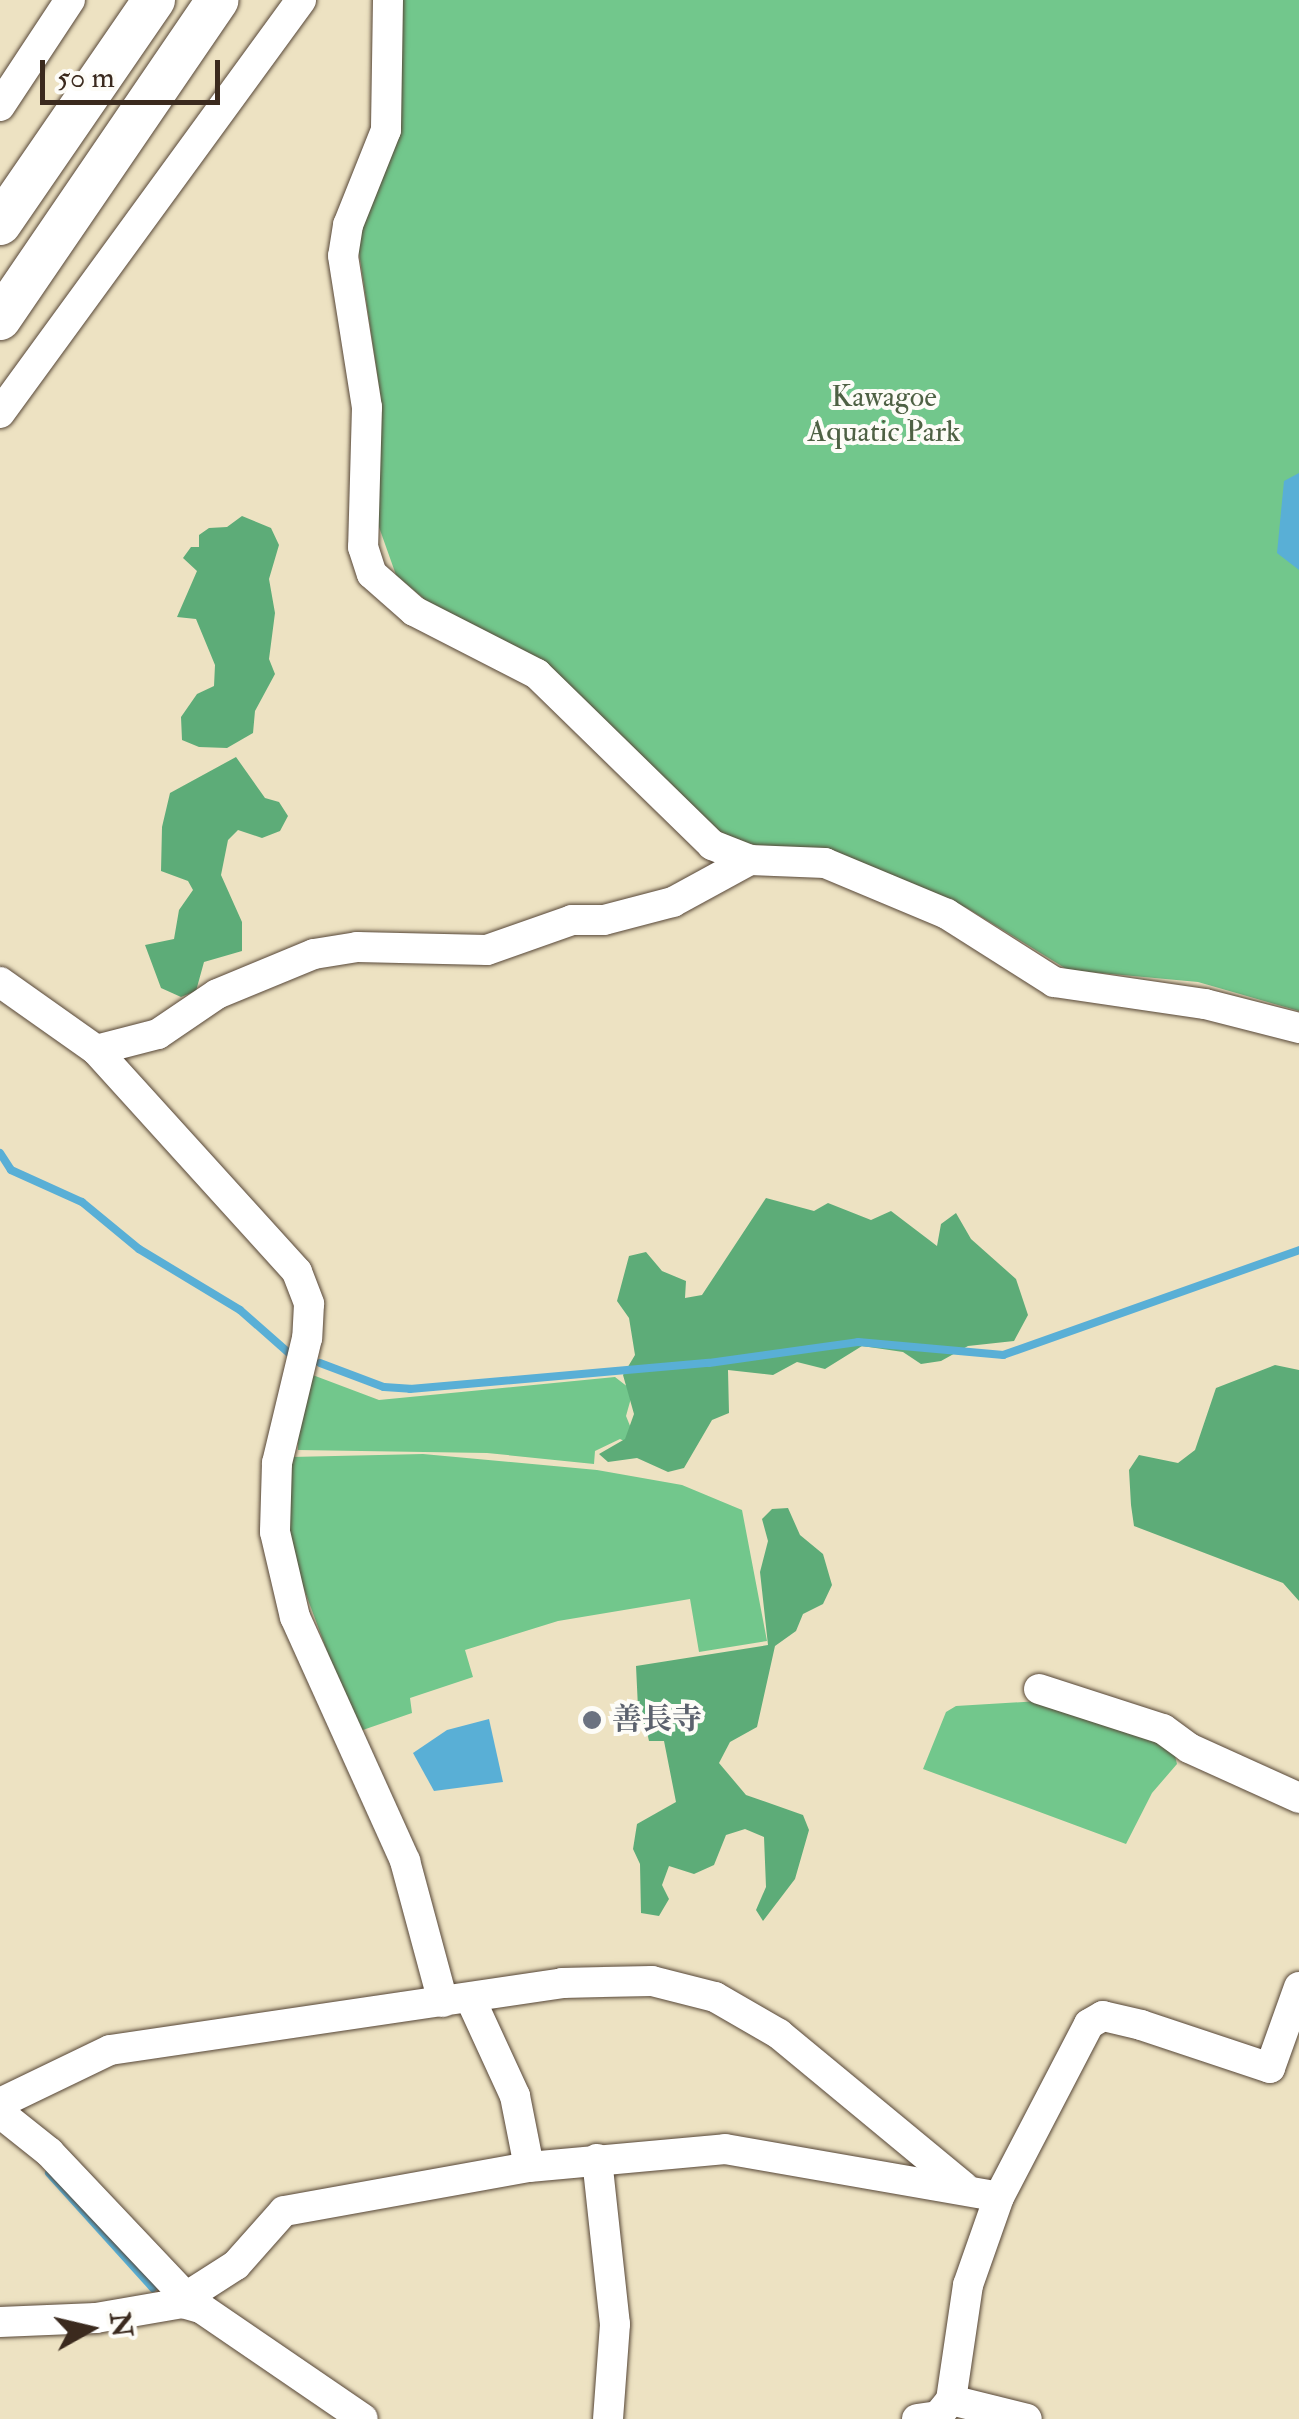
<!DOCTYPE html>
<meta charset="utf-8">
<style>
body{margin:0}
#map{position:relative;width:1299px;height:2419px;overflow:hidden;background:#ede2c2;font-family:"IM FELL Double Pica","Noto Serif JP",serif}
div>[style]{position:absolute}
.green>*{inset:0;background:#72c78c}
.forest>*{inset:0;background:#5dac78}
.water>*{inset:0;background:#59afd6}
.stream>*{height:8px;margin:-4px;padding:0 4px;transform-origin:4px;border-radius:4px;background:#59afd6}
.roads{filter:drop-shadow(0 0 2px #564637) drop-shadow(0 0 2px #564637)}
.minor>*{height:30px;margin:-15px;padding:0 15px;transform-origin:15px;border-radius:15px;background:#fff}
.highway>*{height:42px;margin:-21px;padding:0 21px;transform-origin:21px;border-radius:21px;background:#fff}
.dots>*{width:28px;height:28px;translate:-50% -50%;box-sizing:border-box;border:5px solid #fdfcf7;border-radius:50%}
span{translate:-50% -50%;white-space:nowrap;text-align:center;line-height:1.15;-webkit-text-stroke:8px #fdfcf7;paint-order:stroke}
.park-label{font-size:30px;color:#4e6144}
.worship-label{font-size:30px;color:#5b616d;font-weight:700}
.left{translate:0 -50%;text-align:left}
.north{position:absolute;left:40px;top:2279px;width:100px;height:100px;-webkit-text-stroke:8px #fdfcf7;paint-order:stroke;rotate:82deg;font-size:28px;font-weight:700;line-height:40px;text-align:center;color:#3b2a1e}
.north::after{content:'';display:block;margin:auto;width:35px;height:45px;background:#3b2a1e;clip-path:polygon(50% 0,100% 100%,50% 72%,0 100%)}
.scale{position:absolute;left:40px;top:60px;width:180px;height:45px;box-sizing:border-box;border:5px solid #3b2a1e;border-top:0;padding-left:12px;font-size:30px;line-height:35px;white-space:nowrap;color:#3b2a1e;-webkit-text-stroke:8px #fdfcf7;paint-order:stroke}
</style>
<div id="map">
<div class="green">
<i style="clip-path:polygon(401px 0,1299px 0,1299px 1011px,1198px 982px,1068px 970px,967px 908px,825px 851px,745px 844px,705px 824px,558px 675px,437px 610px,396px 575px,374px 513px,381px 399px,357px 239px,396px 138px)"></i>
<i style="clip-path:polygon(310px 1374px,379px 1400px,615px 1377px,633px 1391px,626px 1416px,639px 1448px,620px 1439px,595px 1451px,594px 1464px,487px 1453px,298px 1450px,297px 1418px)"></i>
<i style="clip-path:polygon(423px 1454px,597px 1470px,682px 1485px,742px 1510px,767px 1641px,699px 1652px,690px 1599px,558px 1621px,465px 1650px,473px 1677px,410px 1698px,412px 1713px,357px 1732px,294px 1562px,287px 1514px,291px 1457px)"></i>
<i style="clip-path:polygon(1039px 1701px,1148px 1732px,1174px 1752px,1177px 1764px,1152px 1793px,1126px 1844px,923px 1769px,946px 1712px,956px 1706px)"></i>
</div>
<div class="forest">
<i style="clip-path:polygon(242px 516px,271px 528px,279px 545px,269px 579px,275px 613px,269px 659px,275px 674px,255px 711px,253px 733px,227px 748px,199px 747px,182px 740px,181px 717px,197px 694px,214px 686px,215px 665px,196px 619px,177px 617px,197px 571px,183px 558px,191px 547px,199px 547px,199px 535px,209px 528px,227px 527px)"></i>
<i style="clip-path:polygon(236px 757px,265px 798px,279px 802px,288px 816px,280px 831px,262px 838px,238px 830px,228px 840px,221px 875px,242px 922px,242px 951px,204px 962px,196px 991px,181px 997px,161px 988px,145px 945px,174px 939px,179px 910px,193px 890px,188px 881px,161px 871px,162px 827px,170px 793px)"></i>
<i style="clip-path:polygon(766px 1198px,814px 1211px,828px 1203px,871px 1220px,891px 1211px,937px 1246px,941px 1224px,956px 1213px,971px 1239px,1016px 1279px,1028px 1315px,1014px 1341px,968px 1346px,941px 1361px,921px 1364px,903px 1352px,862px 1346px,825px 1369px,797px 1362px,773px 1375px,728px 1370px,729px 1413px,712px 1420px,684px 1468px,668px 1472px,637px 1458px,608px 1462px,599px 1454px,625px 1439px,634px 1414px,623px 1375px,635px 1355px,629px 1318px,617px 1301px,629px 1256px,646px 1252px,662px 1271px,686px 1281px,685px 1298px,702px 1295px)"></i>
<i style="clip-path:polygon(1275px 1365px,1299px 1370px,1299px 1601px,1283px 1583px,1134px 1526px,1131px 1505px,1129px 1470px,1139px 1455px,1178px 1463px,1195px 1450px,1216px 1388px)"></i>
<i style="clip-path:polygon(788px 1508px,800px 1535px,823px 1554px,832px 1585px,823px 1604px,803px 1614px,796px 1631px,775px 1646px,757px 1727px,730px 1742px,719px 1763px,746px 1795px,803px 1815px,809px 1830px,795px 1879px,763px 1921px,756px 1910px,766px 1887px,764px 1837px,745px 1829px,726px 1835px,714px 1865px,694px 1874px,669px 1866px,662px 1885px,669px 1899px,659px 1916px,641px 1913px,640px 1864px,633px 1849px,637px 1824px,676px 1802px,664px 1741px,649px 1741px,646px 1728px,639px 1729px,636px 1666px,768px 1645px,760px 1572px,768px 1541px,762px 1519px,772px 1509px)"></i>
</div>
<div class="water">
<i style="clip-path:polygon(1299px 473px,1299px 570px,1277px 553px,1284px 481px)"></i>
<i style="clip-path:polygon(489px 1719px,503px 1782px,434px 1791px,413px 1753px,447px 1730px)"></i>
</div>
<div class="stream">
<i style="left:0;top:1153px;width:20px;rotate:57deg"></i>
<i style="left:11px;top:1170px;width:78px;rotate:24.3deg"></i>
<i style="left:82px;top:1202px;width:74px;rotate:39.5deg"></i>
<i style="left:139px;top:1249px;width:118px;rotate:31.1deg"></i>
<i style="left:240px;top:1310px;width:65px;rotate:41.3deg"></i>
<i style="left:320px;top:1363px;width:68px;rotate:20.6deg"></i>
<i style="left:384px;top:1387px;width:26px;rotate:4deg"></i>
<i style="left:410px;top:1389px;width:300px;rotate:-5deg"></i>
<i style="left:709px;top:1363px;width:150px;rotate:-8deg"></i>
<i style="left:858px;top:1342px;width:146px;rotate:5.1deg"></i>
<i style="left:1003px;top:1355px;width:314px;rotate:-19.5deg"></i>
<i style="left:49px;top:2173px;width:155px;rotate:47.9deg"></i>
</div>
<div class="roads">
<div class="minor">
<i style="left:388px;top:0;width:130px;rotate:90.9deg"></i>
<i style="left:386px;top:130px;width:102px;rotate:111.8deg"></i>
<i style="left:348px;top:225px;width:31px;rotate:99deg"></i>
<i style="left:343px;top:256px;width:153px;rotate:81deg"></i>
<i style="left:367px;top:407px;width:140px;rotate:91.6deg"></i>
<i style="left:363px;top:547px;width:28px;rotate:72deg"></i>
<i style="left:372px;top:574px;width:56px;rotate:41.4deg"></i>
<i style="left:414px;top:611px;width:138px;rotate:27.1deg"></i>
<i style="left:537px;top:674px;width:245px;rotate:44.3deg"></i>
<i style="left:712px;top:845px;width:41px;rotate:21.5deg"></i>
<i style="left:750px;top:860px;width:75px;rotate:2.3deg"></i>
<i style="left:825px;top:863px;width:132px;rotate:22.7deg"></i>
<i style="left:947px;top:914px;width:127px;rotate:32.4deg"></i>
<i style="left:1054px;top:982px;width:153px;rotate:8.3deg"></i>
<i style="left:1205px;top:1004px;width:97px;rotate:14.3deg"></i>
<i style="left:0;top:106px;width:127px;rotate:-56.6deg"></i>
<i style="left:0;top:413px;width:511px;rotate:-53.91deg"></i>
<i style="left:0;top:982px;width:118px;rotate:35.3deg"></i>
<i style="left:96px;top:1050px;width:299px;rotate:47.8deg"></i>
<i style="left:297px;top:1272px;width:34px;rotate:69deg"></i>
<i style="left:309px;top:1304px;width:34px;rotate:93deg"></i>
<i style="left:307px;top:1338px;width:129px;rotate:103.5deg"></i>
<i style="left:277px;top:1463px;width:69px;rotate:91.7deg"></i>
<i style="left:275px;top:1532px;width:87px;rotate:76.8deg"></i>
<i style="left:295px;top:1617px;width:268px;rotate:65.7deg"></i>
<i style="left:405px;top:1861px;width:146px;rotate:74.9deg"></i>
<i style="left:96px;top:1050px;width:64px;rotate:-14.5deg"></i>
<i style="left:158px;top:1034px;width:71px;rotate:-34.1deg"></i>
<i style="left:217px;top:994px;width:105px;rotate:-22.4deg"></i>
<i style="left:314px;top:954px;width:44px;rotate:-9.2deg"></i>
<i style="left:357px;top:947px;width:130px;rotate:1.3deg"></i>
<i style="left:487px;top:950px;width:90px;rotate:-19.4deg"></i>
<i style="left:572px;top:920px;width:32px"></i>
<i style="left:604px;top:920px;width:71px;rotate:-14.6deg"></i>
<i style="left:673px;top:902px;width:88px;rotate:-28.6deg"></i>
<i style="left:1039px;top:1689px;width:130px;rotate:17.9deg"></i>
<i style="left:1163px;top:1729px;width:32px;rotate:36deg"></i>
<i style="left:1189px;top:1748px;width:121px;rotate:24.4deg"></i>
<i style="left:470px;top:1998px;width:108px;rotate:65.3deg"></i>
<i style="left:515px;top:2096px;width:72px;rotate:78.8deg"></i>
<i style="left:0;top:2103px;width:122px;rotate:-25.7deg"></i>
<i style="left:110px;top:2050px;width:457px;rotate:-8.4deg"></i>
<i style="left:562px;top:1983px;width:90px;rotate:-1.3deg"></i>
<i style="left:652px;top:1981px;width:65px;rotate:14.3deg"></i>
<i style="left:715px;top:1997px;width:74px;rotate:30deg"></i>
<i style="left:779px;top:2034px;width:239px;rotate:39.6deg"></i>
<i style="left:0;top:2113px;width:63px;rotate:38.5deg"></i>
<i style="left:49px;top:2152px;width:199px;rotate:46.6deg"></i>
<i style="left:186px;top:2297px;width:7px;rotate:117deg"></i>
<i style="left:597px;top:2159px;width:166px;rotate:83.8deg"></i>
<i style="left:615px;top:2324px;width:95px;rotate:94.2deg"></i>
<i style="left:186px;top:2297px;width:59px;rotate:-32.6deg"></i>
<i style="left:236px;top:2265px;width:72px;rotate:-48.4deg"></i>
<i style="left:284px;top:2211px;width:249px;rotate:-10.2deg"></i>
<i style="left:529px;top:2167px;width:197px;rotate:-5.2deg"></i>
<i style="left:725px;top:2149px;width:278px;rotate:9.9deg"></i>
<i style="left:999px;top:2197px;width:195px;rotate:-62.5deg"></i>
<i style="left:1089px;top:2024px;width:16px;rotate:-30deg"></i>
<i style="left:1103px;top:2016px;width:39px;rotate:13deg"></i>
<i style="left:1141px;top:2025px;width:136px;rotate:18.4deg"></i>
<i style="left:1270px;top:2068px;width:86px;rotate:-70.3deg"></i>
<i style="left:0;top:2322px;width:96px;rotate:-2.4deg"></i>
<i style="left:96px;top:2318px;width:88px;rotate:-9.8deg"></i>
<i style="left:183px;top:2303px;width:19px;rotate:16deg"></i>
<i style="left:201px;top:2308px;width:196px;rotate:34.4deg"></i>
<i style="left:951px;top:2400px;width:78px;rotate:14deg"></i>
<i style="left:917px;top:2419px;width:21px;rotate:-8deg"></i>
<i style="left:938px;top:2416px;width:21px;rotate:-51deg"></i>
<i style="left:951px;top:2400px;width:116px;rotate:-81.6deg"></i>
<i style="left:968px;top:2285px;width:93px;rotate:-70.6deg"></i>
</div>
<div class="highway">
<i style="left:0;top:224px;width:272px;rotate:-55.5deg"></i>
<i style="left:0;top:319px;width:386px;rotate:-55.7deg"></i>
</div>
</div>
<div class="dots">
<i style="left:592px;top:1720px;background:#6b7280"></i>
</div>
<div class="park-label">
<span style="left:884px;top:414px">Kawagoe<br>Aquatic Park</span>
</div>
<div class="worship-label">
<span class="left" style="left:612px;top:1720px">善長寺</span>
</div>
<div class="north">N</div>
<div class="scale">50 m</div>
</div>
